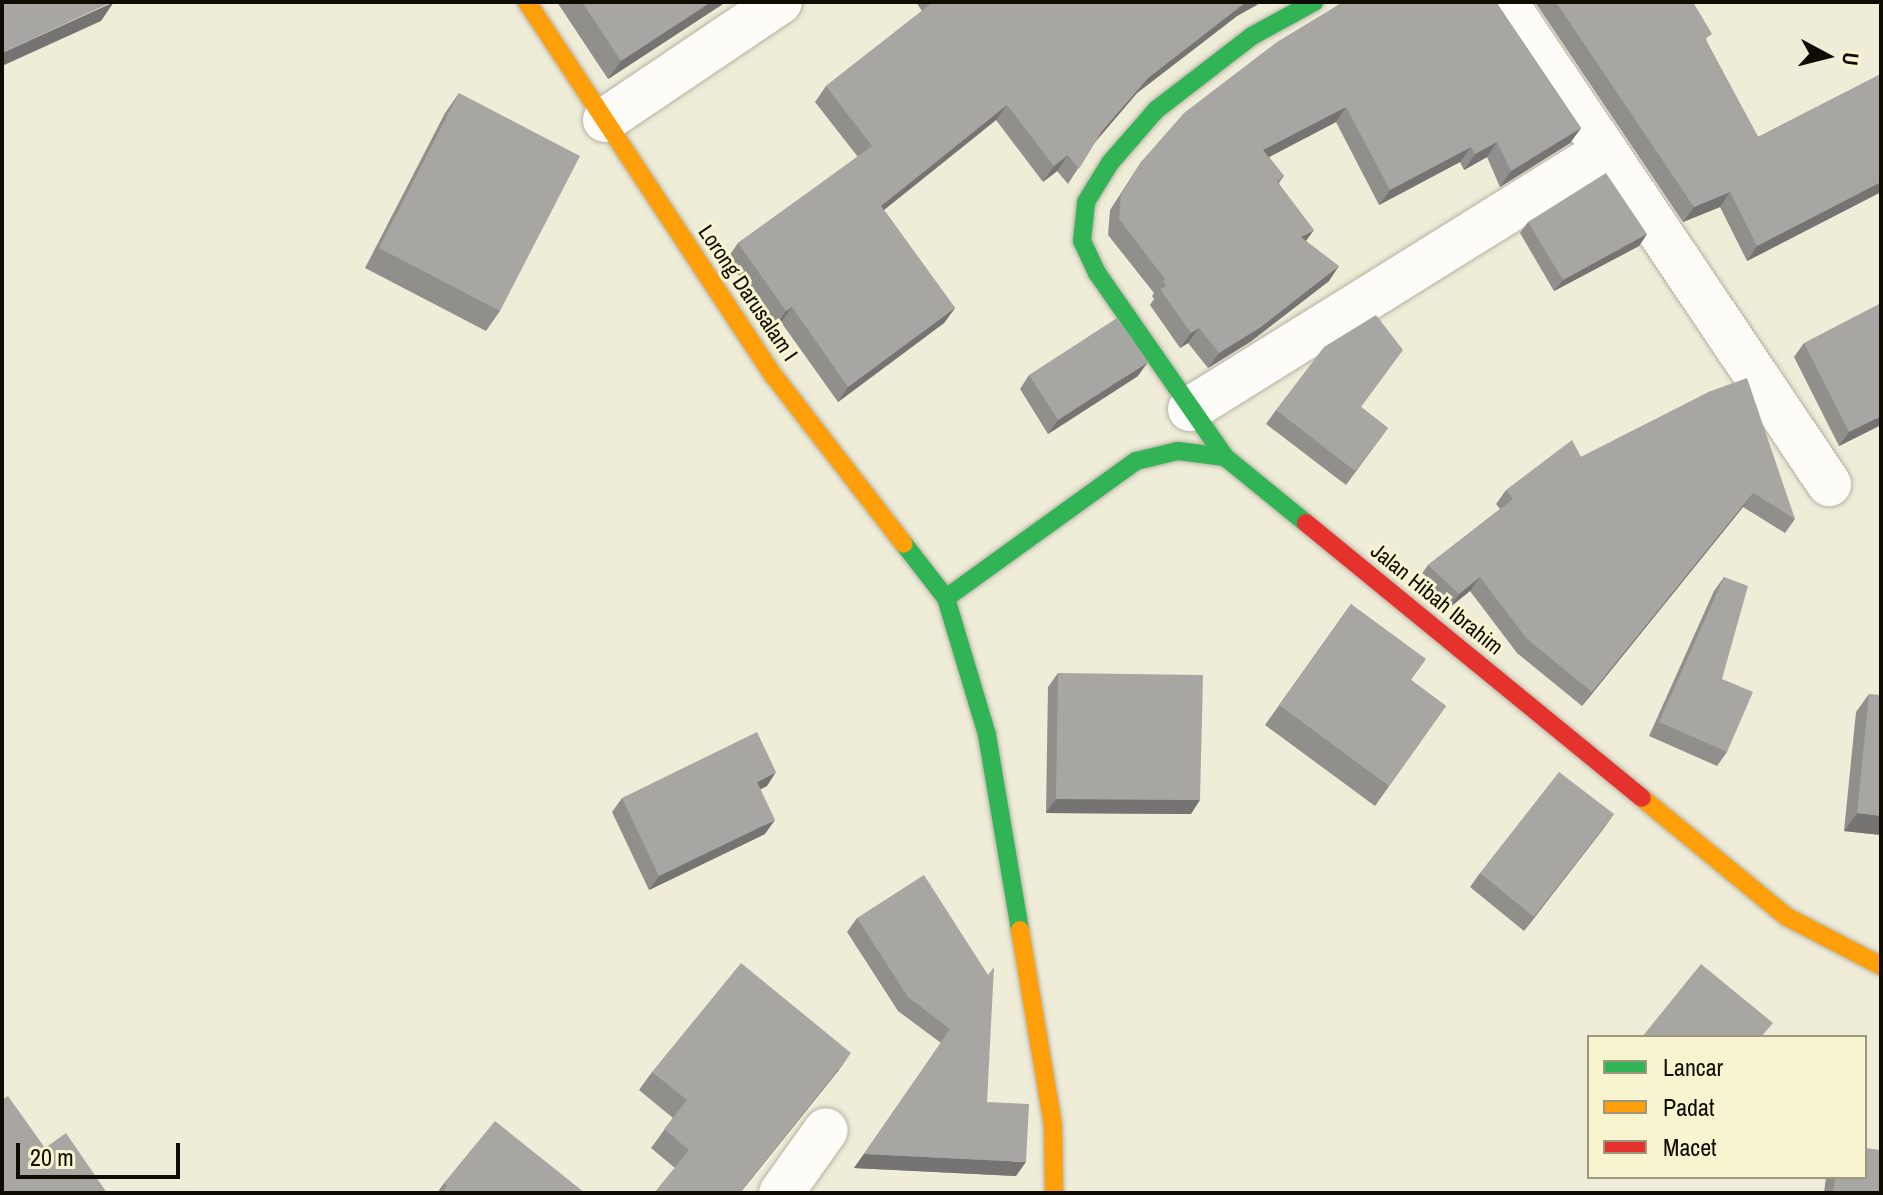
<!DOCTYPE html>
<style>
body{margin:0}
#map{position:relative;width:1883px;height:1195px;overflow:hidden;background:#efecd8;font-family:"Archivo Narrow",sans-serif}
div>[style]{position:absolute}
.roads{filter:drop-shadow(0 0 2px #b4b2a2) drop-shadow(0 0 2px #b4b2a2)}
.street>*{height:44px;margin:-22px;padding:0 22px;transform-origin:22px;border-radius:22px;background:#fdfcf9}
.fast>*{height:18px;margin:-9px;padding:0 9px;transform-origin:9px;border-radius:9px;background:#30b455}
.slow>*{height:18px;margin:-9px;padding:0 9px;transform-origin:9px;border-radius:9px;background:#ff9f0a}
.jam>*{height:18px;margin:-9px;padding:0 9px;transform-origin:9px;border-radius:9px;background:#e5322d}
.wall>*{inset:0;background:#908f8c}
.shaded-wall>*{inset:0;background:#767472}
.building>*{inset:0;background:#a8a6a3}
span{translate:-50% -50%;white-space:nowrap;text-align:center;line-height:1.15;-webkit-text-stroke:6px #f8f4cf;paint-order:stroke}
.street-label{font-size:22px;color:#0f0d03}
.frame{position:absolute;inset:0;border:4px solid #0f0d03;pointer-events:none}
.legend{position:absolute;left:1587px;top:1035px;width:280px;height:144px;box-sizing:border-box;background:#f8f4cf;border:2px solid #9b987d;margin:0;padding:10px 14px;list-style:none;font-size:24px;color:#0f0d03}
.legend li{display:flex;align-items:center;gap:16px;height:40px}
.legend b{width:40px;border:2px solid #9b987d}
.north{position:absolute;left:1787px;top:16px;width:80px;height:80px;-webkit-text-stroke:6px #f8f4cf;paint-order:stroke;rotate:97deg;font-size:22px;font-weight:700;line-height:32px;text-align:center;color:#0f0d03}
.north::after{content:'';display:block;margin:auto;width:28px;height:36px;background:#0f0d03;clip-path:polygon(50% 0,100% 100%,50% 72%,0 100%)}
.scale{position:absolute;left:16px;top:1143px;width:164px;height:36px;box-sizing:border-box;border:4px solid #0f0d03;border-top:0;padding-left:10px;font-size:24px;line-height:28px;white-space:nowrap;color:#0f0d03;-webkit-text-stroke:6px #f8f4cf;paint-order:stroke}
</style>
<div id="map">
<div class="roads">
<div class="street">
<i style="left:1505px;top:2px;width:581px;rotate:56.09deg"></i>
<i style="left:605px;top:120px;width:211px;rotate:-34deg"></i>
<i style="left:1190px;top:409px;width:489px;rotate:-31.9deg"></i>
<i style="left:781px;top:1193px;width:77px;rotate:-54.5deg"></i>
</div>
<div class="fast">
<i style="left:1225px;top:457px;width:224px;rotate:-124.8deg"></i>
<i style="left:1097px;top:273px;width:35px;rotate:-115deg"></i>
<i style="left:1082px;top:241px;width:39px;rotate:-84deg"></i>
<i style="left:1086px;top:202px;width:46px;rotate:-58.4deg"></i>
<i style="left:1110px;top:163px;width:70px;rotate:-49deg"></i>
<i style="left:1156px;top:110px;width:121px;rotate:-37.6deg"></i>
<i style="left:1252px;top:36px;width:71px;rotate:-28.7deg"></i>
<i style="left:904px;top:544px;width:68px;rotate:52.1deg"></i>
<i style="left:946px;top:598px;width:143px;rotate:73.3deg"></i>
<i style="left:987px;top:735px;width:198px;rotate:80.4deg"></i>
<i style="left:946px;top:598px;width:234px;rotate:-35.8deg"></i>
<i style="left:1136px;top:461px;width:43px;rotate:-13.4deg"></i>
<i style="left:1178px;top:451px;width:47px;rotate:7.3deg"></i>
<i style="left:1225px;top:457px;width:104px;rotate:39.2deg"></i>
</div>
<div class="slow">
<i style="left:527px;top:2px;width:448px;rotate:56.6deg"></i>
<i style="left:774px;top:376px;width:212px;rotate:52.3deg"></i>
<i style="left:1642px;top:798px;width:188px;rotate:39.4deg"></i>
<i style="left:1787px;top:917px;width:106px;rotate:27.5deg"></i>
<i style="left:1020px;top:930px;width:199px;rotate:80.4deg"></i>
<i style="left:1053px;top:1126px;width:67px;rotate:89.1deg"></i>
</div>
<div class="jam">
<i style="left:1306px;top:523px;width:434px;rotate:39.3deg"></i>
</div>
</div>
<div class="wall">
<i style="clip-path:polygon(557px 2px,726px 2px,608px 79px)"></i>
<i style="clip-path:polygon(916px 2px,1262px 2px,1237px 16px,1137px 93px,1095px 142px,1068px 184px,1057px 171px,1043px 182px,996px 120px,884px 210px,955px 308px,944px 323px,838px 402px,781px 322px,775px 326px,727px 259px,738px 243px,858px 157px,815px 102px,826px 86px,922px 11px)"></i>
<i style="clip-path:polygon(1339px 2px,1496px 2px,1581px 128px,1570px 143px,1500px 187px,1487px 157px,1464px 170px,1460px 162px,1379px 205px,1336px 122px,1269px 157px,1284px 176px,1279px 183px,1306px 241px,1329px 281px,1250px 342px,1208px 368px,1188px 343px,1180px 348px,1150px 305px,1154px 299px,1152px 296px,1154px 293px,1108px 235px,1110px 210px,1141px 162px,1339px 4px)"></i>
<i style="clip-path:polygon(1535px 2px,1693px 2px,1707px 42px,1758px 137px,1881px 74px,1881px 192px,1747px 261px,1720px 207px,1683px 222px)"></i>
<i style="clip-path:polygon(459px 93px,500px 311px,486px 331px,365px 268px,445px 113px)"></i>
<i style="clip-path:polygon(1528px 222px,1647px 234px,1639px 246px,1554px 291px,1520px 233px)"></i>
<i style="clip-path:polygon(1804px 343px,1881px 425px,1839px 446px,1794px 357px)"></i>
<i style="clip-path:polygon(1029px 375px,1138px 376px,1048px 434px,1020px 389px)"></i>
<i style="clip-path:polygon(1711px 391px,1795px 519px,1785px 533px,1743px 507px,1582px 706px,1517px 653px,1470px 591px,1449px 608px,1418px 579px,1428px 565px,1500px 509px,1496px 504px,1506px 490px,1581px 457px)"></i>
<i style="clip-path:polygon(1361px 407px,1388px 428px,1346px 485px,1266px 424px,1276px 410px)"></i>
<i style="clip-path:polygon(1724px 577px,1722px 679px,1727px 752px,1717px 766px,1649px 736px,1714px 591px)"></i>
<i style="clip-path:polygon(1351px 604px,1411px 680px,1446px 706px,1375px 806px,1265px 725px)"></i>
<i style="clip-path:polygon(1058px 673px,1191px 814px,1046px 813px,1048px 687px)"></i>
<i style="clip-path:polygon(1869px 694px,1881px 835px,1844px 831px,1856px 712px)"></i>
<i style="clip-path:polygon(767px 786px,760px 789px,765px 834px,649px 890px,612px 812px,622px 798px)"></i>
<i style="clip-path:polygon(1614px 814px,1524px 931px,1470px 887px,1480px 873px)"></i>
<i style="clip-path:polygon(857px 918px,988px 975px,987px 1102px,1016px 1176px,854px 1168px,941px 1043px,898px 1011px,847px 932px)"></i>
<i style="clip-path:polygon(838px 1071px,675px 1168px,651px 1148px,673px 1118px,639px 1090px,652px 1072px)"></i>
<i style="clip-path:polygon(1826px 1177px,1865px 1177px,1881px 1193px,1824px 1193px)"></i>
<i style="clip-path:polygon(444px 1183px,585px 1193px,437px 1193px)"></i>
</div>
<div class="shaded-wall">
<i style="clip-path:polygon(114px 2px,101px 21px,2px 66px,2px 53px)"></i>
<i style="clip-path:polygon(711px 2px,726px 2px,608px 79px,621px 61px)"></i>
<i style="clip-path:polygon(1246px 2px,1262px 2px,1237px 16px,1137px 93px,1091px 147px,1102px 131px,1148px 78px)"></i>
<i style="clip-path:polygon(1007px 105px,996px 120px,870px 221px,881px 206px)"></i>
<i style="clip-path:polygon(1346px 107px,1336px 122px,1252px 166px,1263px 150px)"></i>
<i style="clip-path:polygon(1581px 128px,1570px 143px,1500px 187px,1511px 171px)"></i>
<i style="clip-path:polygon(1497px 142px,1487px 157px,1464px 170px,1475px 154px)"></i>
<i style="clip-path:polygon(1471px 147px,1460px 162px,1379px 205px,1390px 190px)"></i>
<i style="clip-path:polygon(1068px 155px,1057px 171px,1043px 182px,1054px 166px)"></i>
<i style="clip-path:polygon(1881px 182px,1881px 192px,1747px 261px,1757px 246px)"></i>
<i style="clip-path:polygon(1730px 192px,1720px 207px,1683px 222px,1694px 207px)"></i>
<i style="clip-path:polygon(1314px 230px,1303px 245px,1301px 237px)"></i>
<i style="clip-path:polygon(1647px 234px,1639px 246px,1554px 291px,1563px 280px)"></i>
<i style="clip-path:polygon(1339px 266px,1329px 281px,1250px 342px,1208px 368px,1219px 353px)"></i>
<i style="clip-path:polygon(792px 307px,781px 322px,775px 326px,786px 311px)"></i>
<i style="clip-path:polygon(955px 308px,944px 323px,838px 402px,848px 387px)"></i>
<i style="clip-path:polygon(1199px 328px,1188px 343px,1180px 348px,1191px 333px)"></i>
<i style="clip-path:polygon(1148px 362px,1138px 376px,1048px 434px,1058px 420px)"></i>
<i style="clip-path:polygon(1881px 416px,1881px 425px,1839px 446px,1849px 432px)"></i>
<i style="clip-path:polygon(1753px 493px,1743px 507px,1582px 706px,1592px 692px)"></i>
<i style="clip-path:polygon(1480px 577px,1470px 591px,1449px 608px,1459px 594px)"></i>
<i style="clip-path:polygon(776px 772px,767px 786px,747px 796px,757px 782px)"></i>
<i style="clip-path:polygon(1056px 799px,1200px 800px,1191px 814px,1046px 813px)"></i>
<i style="clip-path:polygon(1857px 813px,1881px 816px,1881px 835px,1844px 831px)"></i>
<i style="clip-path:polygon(1614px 814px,1604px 828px,1524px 931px,1534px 917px)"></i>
<i style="clip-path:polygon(775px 820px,765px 834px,649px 890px,659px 876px)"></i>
<i style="clip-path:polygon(851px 1053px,838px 1071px,740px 1193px,739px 1193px)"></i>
<i style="clip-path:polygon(864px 1154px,1026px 1162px,1016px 1176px,854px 1168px)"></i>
</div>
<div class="building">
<i style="clip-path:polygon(2px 2px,112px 2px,2px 53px)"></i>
<i style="clip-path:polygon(582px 2px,711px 2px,621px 61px)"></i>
<i style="clip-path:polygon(933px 2px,1246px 2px,1148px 78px,1102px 131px,1079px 169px,1068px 155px,1054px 166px,1007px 105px,881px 206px,955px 308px,848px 387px,792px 307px,786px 311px,738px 243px,872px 146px,826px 86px)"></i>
<i style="clip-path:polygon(1343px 2px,1496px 2px,1581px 128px,1511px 171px,1497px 142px,1475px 154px,1471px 147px,1390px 190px,1346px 107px,1263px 150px,1284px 176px,1277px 181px,1314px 230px,1301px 237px,1339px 266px,1261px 327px,1219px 353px,1199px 328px,1191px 333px,1160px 289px,1166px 286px,1163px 281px,1165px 279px,1119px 219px,1121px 195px,1141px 162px,1184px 113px,1277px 42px)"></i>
<i style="clip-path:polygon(1556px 2px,1693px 2px,1712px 34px,1705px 39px,1758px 137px,1881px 74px,1881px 182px,1757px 246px,1730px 192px,1694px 207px)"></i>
<i style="clip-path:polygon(459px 93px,580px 156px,500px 311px,379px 248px)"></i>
<i style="clip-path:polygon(1606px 173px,1647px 234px,1563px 280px,1528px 222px)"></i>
<i style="clip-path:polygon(1881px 303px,1881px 416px,1849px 432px,1804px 343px)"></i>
<i style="clip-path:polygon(1376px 315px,1403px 350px,1361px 407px,1388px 428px,1355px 471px,1276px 410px,1324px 347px)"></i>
<i style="clip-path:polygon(1117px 318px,1148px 362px,1058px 420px,1029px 375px)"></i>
<i style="clip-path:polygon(1747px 378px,1795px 519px,1753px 493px,1592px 692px,1527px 639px,1480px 577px,1459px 594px,1428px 565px,1513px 499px,1506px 490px,1572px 440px,1581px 457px,1711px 391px)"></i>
<i style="clip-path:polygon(1724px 577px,1748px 586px,1722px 679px,1753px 692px,1727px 752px,1659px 722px)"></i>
<i style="clip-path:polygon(1351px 604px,1426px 659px,1411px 680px,1446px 706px,1389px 786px,1279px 705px)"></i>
<i style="clip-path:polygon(1058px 673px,1203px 675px,1200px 800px,1056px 799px)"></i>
<i style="clip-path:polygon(1869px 694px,1881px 695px,1881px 816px,1857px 813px)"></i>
<i style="clip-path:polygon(757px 732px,776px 772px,757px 782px,775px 820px,659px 876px,622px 798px)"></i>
<i style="clip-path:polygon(1559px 772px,1614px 814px,1534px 917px,1480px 873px)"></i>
<i style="clip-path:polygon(924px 875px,988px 975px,994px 967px,987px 1102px,1029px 1104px,1026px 1162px,864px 1154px,950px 1029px,908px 997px,857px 918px)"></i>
<i style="clip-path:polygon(741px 963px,851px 1053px,739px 1193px,654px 1193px,689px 1150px,664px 1129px,687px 1100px,652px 1072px)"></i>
<i style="clip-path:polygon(1701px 964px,1773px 1023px,1761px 1037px,1642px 1037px)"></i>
<i style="clip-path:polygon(8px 1096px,45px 1148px,66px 1133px,107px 1193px,2px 1193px,2px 1100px)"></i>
<i style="clip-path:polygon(495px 1121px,585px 1193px,442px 1193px,447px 1186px,444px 1183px)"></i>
<i style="clip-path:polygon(1865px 1148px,1881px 1150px,1881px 1193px,1833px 1193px,1835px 1177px,1865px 1177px)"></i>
</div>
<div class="street-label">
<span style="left:748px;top:293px;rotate:56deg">Lorong Darusalam I</span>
<span style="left:1437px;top:599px;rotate:39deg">Jalan Hibah Ibrahim</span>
</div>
<div class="frame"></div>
<ul class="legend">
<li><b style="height:10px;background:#30b455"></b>Lancar</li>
<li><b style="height:10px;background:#ff9f0a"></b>Padat</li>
<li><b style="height:10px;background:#e5322d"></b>Macet</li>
</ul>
<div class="north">U</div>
<div class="scale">20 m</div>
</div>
